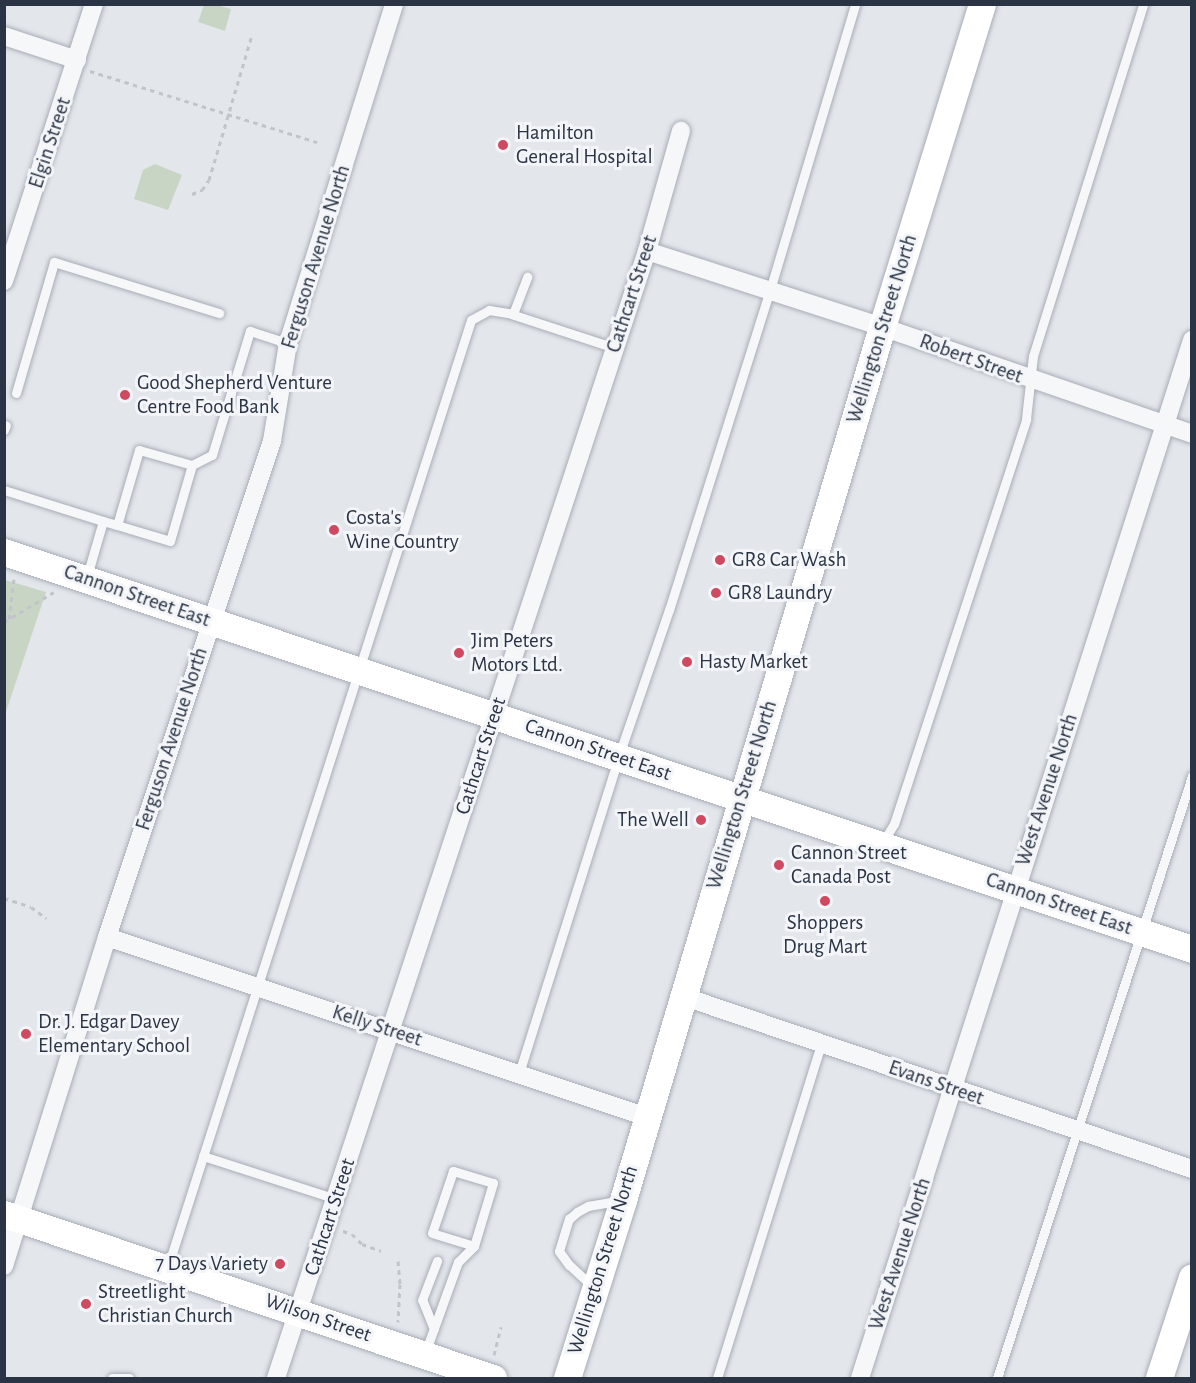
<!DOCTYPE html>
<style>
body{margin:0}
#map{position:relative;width:1196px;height:1383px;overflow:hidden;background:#e3e6eb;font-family:"Alegreya Sans",sans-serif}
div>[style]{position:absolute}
.green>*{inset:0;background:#c9d5c4}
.path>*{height:3px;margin-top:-1.5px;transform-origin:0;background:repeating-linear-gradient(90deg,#c1c4ca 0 4.5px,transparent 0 9px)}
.roads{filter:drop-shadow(0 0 2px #a8adb6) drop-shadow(0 0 2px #a8adb6)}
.lane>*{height:9px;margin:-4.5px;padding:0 4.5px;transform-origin:4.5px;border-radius:4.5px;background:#f6f7f9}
.street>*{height:18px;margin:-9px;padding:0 9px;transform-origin:9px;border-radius:9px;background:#f6f7f9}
.secondary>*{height:27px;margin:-13.5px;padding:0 13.5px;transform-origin:13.5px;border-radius:13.5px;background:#fff}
.dots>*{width:16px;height:16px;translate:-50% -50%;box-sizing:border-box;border:3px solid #f3f5f8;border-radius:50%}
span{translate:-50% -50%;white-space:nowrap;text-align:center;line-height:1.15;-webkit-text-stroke:6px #f3f5f8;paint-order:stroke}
.poi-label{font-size:21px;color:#2a3444}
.left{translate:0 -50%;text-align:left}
.right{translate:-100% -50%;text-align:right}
.street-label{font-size:21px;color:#2a3444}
.frame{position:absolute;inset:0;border:6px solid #2a3444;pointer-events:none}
</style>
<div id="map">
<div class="green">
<i style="clip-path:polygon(204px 5px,216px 5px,231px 9px,225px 31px,198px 22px)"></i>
<i style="clip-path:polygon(155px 164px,182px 175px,168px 210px,134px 199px,143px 170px)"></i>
<i style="clip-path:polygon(5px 580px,46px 592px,5px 715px,4px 580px)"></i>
</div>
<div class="path">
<i style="left:90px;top:71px;width:238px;rotate:17.4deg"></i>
<i style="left:192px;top:194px;width:11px;rotate:-22deg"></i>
<i style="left:202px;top:190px;width:12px;rotate:-55deg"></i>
<i style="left:209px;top:180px;width:151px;rotate:-73.5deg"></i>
<i style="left:9px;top:619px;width:40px;rotate:-82.9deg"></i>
<i style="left:4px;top:622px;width:58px;rotate:-31deg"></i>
<i style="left:4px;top:898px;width:28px;rotate:18deg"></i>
<i style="left:31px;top:907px;width:19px;rotate:36deg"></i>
<i style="left:343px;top:1231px;width:9px;rotate:18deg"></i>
<i style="left:352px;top:1234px;width:14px;rotate:45deg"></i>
<i style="left:362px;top:1244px;width:20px;rotate:20deg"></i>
<i style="left:398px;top:1261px;width:23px;rotate:85deg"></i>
<i style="left:400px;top:1284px;width:38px;rotate:93deg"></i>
<i style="left:494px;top:1355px;width:29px;rotate:-76deg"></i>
</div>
<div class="roads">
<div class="lane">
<i style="left:513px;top:314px;width:40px;rotate:-69deg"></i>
<i style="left:16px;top:393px;width:136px;rotate:-73.8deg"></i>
<i style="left:54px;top:262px;width:173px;rotate:17.2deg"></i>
<i style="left:4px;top:430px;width:5px;rotate:-68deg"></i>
<i style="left:192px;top:465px;width:22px;rotate:-27deg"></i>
<i style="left:212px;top:455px;width:130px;rotate:-73deg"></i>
<i style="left:250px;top:331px;width:40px;rotate:18deg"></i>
<i style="left:4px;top:490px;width:104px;rotate:17.4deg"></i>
<i style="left:103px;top:521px;width:15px;rotate:16deg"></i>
<i style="left:117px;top:525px;width:55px;rotate:16.8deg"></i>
<i style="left:170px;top:541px;width:79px;rotate:-73.9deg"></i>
<i style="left:192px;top:465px;width:55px;rotate:-164.2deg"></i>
<i style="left:139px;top:450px;width:78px;rotate:106.3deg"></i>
<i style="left:87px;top:576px;width:57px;rotate:-73.8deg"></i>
<i style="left:883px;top:842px;width:21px;rotate:-59deg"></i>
<i style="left:894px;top:824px;width:426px;rotate:-71.9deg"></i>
<i style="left:1026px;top:419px;width:63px;rotate:-83.7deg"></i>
<i style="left:1033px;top:356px;width:369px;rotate:-72.6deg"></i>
<i style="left:519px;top:1073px;width:333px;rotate:-72.5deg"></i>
<i style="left:619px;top:755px;width:153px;rotate:-71deg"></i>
<i style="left:669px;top:610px;width:336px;rotate:-72.5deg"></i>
<i style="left:770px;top:290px;width:298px;rotate:-73.4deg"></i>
<i style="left:203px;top:1156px;width:140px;rotate:17.9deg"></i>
<i style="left:168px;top:1266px;width:993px;rotate:-72.24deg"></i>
<i style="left:471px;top:320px;width:21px;rotate:-29deg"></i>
<i style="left:489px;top:310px;width:19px;rotate:9deg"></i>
<i style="left:508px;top:313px;width:113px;rotate:18.1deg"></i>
<i style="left:593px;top:1287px;width:33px;rotate:-137deg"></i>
<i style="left:569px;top:1265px;width:17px;rotate:-126deg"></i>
<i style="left:559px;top:1251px;width:34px;rotate:-73deg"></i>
<i style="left:569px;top:1219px;width:11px;rotate:-41deg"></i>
<i style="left:577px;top:1212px;width:13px;rotate:-29deg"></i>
<i style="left:588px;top:1206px;width:29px;rotate:-10deg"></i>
<i style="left:434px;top:1329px;width:31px;rotate:-112deg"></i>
<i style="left:422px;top:1300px;width:42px;rotate:-69deg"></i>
<i style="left:425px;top:1353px;width:97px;rotate:-70.1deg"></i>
<i style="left:458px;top:1262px;width:23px;rotate:-45deg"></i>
<i style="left:474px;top:1246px;width:66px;rotate:-73.2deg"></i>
<i style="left:493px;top:1183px;width:42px;rotate:-163.3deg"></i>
<i style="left:453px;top:1171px;width:65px;rotate:108.7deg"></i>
<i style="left:432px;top:1233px;width:44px;rotate:17.2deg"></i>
<i style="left:112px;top:1378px;width:17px"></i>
<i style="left:717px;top:1378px;width:350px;rotate:-72.7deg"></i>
<i style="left:997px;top:1378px;width:633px;rotate:-72.05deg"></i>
</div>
<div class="street">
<i style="left:4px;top:36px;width:77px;rotate:18.2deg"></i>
<i style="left:647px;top:251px;width:247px;rotate:17.9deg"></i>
<i style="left:882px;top:327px;width:328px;rotate:19deg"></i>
<i style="left:4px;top:281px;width:291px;rotate:-72deg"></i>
<i style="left:107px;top:937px;width:569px;rotate:18.43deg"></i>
<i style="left:682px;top:996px;width:539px;rotate:18.74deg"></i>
<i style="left:4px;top:1266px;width:345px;rotate:-72.6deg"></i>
<i style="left:107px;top:937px;width:523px;rotate:-71.6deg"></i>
<i style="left:272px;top:441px;width:99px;rotate:-80.7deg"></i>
<i style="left:288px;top:343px;width:355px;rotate:-72.6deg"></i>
<i style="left:276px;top:1378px;width:1186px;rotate:-71.78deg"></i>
<i style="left:647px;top:251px;width:125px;rotate:-74.2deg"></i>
<i style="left:860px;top:1378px;width:1090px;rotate:-72.26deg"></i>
</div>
<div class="secondary">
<i style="left:4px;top:552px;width:1253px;rotate:18.48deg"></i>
<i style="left:4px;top:1214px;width:516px;rotate:18.54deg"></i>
<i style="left:567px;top:1378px;width:187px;rotate:-72.5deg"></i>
<i style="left:623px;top:1200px;width:911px;rotate:-73.48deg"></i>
<i style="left:882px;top:327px;width:338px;rotate:-72.8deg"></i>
<i style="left:1159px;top:1378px;width:106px;rotate:-71.9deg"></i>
</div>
</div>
<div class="dots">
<i style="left:503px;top:145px;background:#cf4961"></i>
<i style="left:125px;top:395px;background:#cf4961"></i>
<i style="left:334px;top:530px;background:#cf4961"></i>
<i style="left:720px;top:560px;background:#cf4961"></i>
<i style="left:716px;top:593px;background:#cf4961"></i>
<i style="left:459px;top:653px;background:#cf4961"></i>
<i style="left:687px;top:662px;background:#cf4961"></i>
<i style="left:701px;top:820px;background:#cf4961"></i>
<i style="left:779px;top:865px;background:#cf4961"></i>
<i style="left:825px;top:901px;background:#cf4961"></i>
<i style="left:26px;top:1034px;background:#cf4961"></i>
<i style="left:280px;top:1264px;background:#cf4961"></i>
<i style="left:86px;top:1304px;background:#cf4961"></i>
</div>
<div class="poi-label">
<span class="left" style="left:516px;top:145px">Hamilton<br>General Hospital</span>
<span class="left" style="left:137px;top:395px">Good Shepherd Venture<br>Centre Food Bank</span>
<span class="left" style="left:346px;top:530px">Costa's<br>Wine Country</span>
<span class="left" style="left:732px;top:560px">GR8 Car Wash</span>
<span class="left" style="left:728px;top:593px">GR8 Laundry</span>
<span class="left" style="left:471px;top:653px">Jim Peters<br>Motors Ltd.</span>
<span class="left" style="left:699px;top:662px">Hasty Market</span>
<span class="right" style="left:689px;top:820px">The Well</span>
<span class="left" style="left:791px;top:865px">Cannon Street<br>Canada Post</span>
<span style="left:825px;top:935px">Shoppers<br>Drug Mart</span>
<span class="left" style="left:38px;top:1034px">Dr. J. Edgar Davey<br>Elementary School</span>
<span class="right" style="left:268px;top:1264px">7 Days Variety</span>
<span class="left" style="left:98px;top:1304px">Streetlight<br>Christian Church</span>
</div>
<div class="street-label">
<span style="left:50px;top:143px;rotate:-72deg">Elgin Street</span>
<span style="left:316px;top:257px;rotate:-73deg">Ferguson Avenue North</span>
<span style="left:632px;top:294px;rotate:-72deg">Cathcart Street</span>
<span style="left:882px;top:329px;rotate:-73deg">Wellington Street North</span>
<span style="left:971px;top:359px;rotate:20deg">Robert Street</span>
<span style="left:137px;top:596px;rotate:19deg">Cannon Street East</span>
<span style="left:172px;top:739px;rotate:-72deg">Ferguson Avenue North</span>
<span style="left:598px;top:750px;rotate:19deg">Cannon Street East</span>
<span style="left:481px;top:756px;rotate:-72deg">Cathcart Street</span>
<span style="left:1047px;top:790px;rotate:-72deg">West Avenue North</span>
<span style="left:742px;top:795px;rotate:-73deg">Wellington Street North</span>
<span style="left:1059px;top:904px;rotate:19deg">Cannon Street East</span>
<span style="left:377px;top:1026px;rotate:18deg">Kelly Street</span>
<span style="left:936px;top:1083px;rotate:19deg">Evans Street</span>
<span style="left:330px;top:1217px;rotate:-72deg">Cathcart Street</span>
<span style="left:900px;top:1254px;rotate:-72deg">West Avenue North</span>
<span style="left:603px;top:1260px;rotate:-73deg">Wellington Street North</span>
<span style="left:318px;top:1318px;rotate:19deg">Wilson Street</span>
</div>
<div class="frame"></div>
</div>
